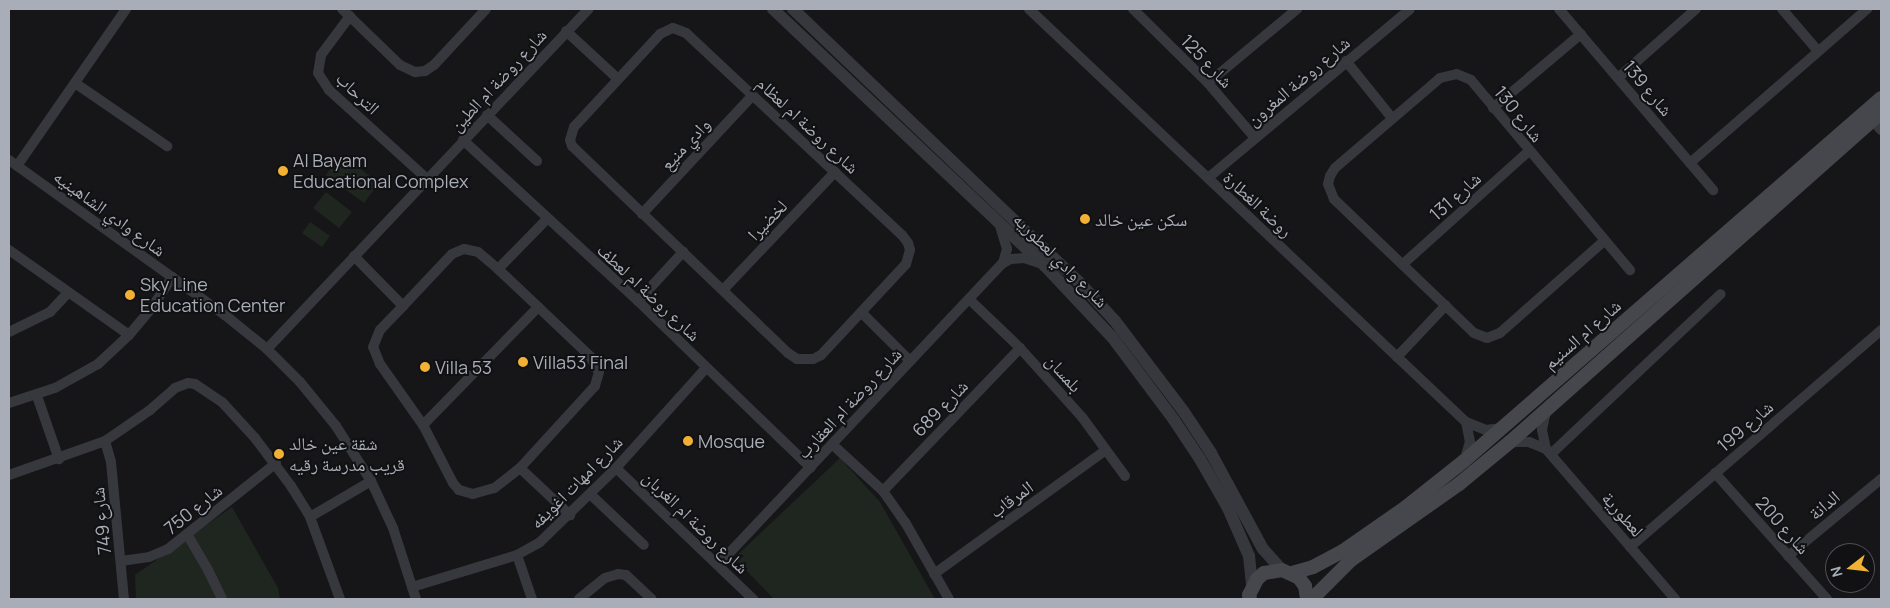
<!DOCTYPE html>
<meta charset="utf-8">
<style>
body{margin:0}
#map{position:relative;width:1890px;height:608px;overflow:hidden;background:#161618;font-family:Manrope,"Noto Naskh Arabic",sans-serif}
div>[style]{position:absolute}
.green>*{inset:0;background:#1e261f}
.minor>*{height:10px;margin:-5px;padding:0 5px;transform-origin:5px;border-radius:5px;background:#37383d}
.tertiary>*{height:12px;margin:-6px;padding:0 6px;transform-origin:6px;border-radius:6px;background:#37383d}
.secondary>*{height:14px;margin:-7px;padding:0 7px;transform-origin:7px;border-radius:7px;background:#45474d}
.dots>*{width:14px;height:14px;translate:-50% -50%;box-sizing:border-box;border:2px solid #111113;border-radius:50%}
span{translate:-50% -50%;white-space:nowrap;text-align:center;line-height:1.15;-webkit-text-stroke:4px #111113;paint-order:stroke}
.street-label{font-size:18px;color:#a8adb8}
.poi-label{font-size:18px;color:#a8adb8}
.left{translate:0 -50%;text-align:left}
.frame{position:absolute;inset:0;border:10px solid #a8adb8;pointer-events:none}
.north{position:absolute;left:1825px;top:543px;width:50px;height:50px;box-sizing:border-box;background:#111113;border:1px solid #4d4f55;border-radius:50%;rotate:254deg;font-size:14px;font-weight:700;line-height:20px;text-align:center;color:#a8adb8}
.north::after{content:'';display:block;margin:auto;width:18px;height:22px;background:#f2b134;clip-path:polygon(50% 0,100% 100%,50% 72%,0 100%)}
</style>
<div id="map">
<div class="green">
<i style="clip-path:polygon(341px 154px,379px 183px,364px 203px,326px 175px)"></i>
<i style="clip-path:polygon(326px 192px,352px 212px,339px 228px,313px 208px)"></i>
<i style="clip-path:polygon(310px 222px,330px 236px,322px 247px,302px 233px)"></i>
<i style="clip-path:polygon(840px 458px,880px 502px,935px 599px,774px 599px,734px 558px)"></i>
<i style="clip-path:polygon(232px 507px,278px 588px,280px 599px,136px 599px,135px 575px)"></i>
</div>
<div class="minor">
<i style="left:342px;top:9px;width:81px;rotate:44deg"></i>
<i style="left:400px;top:65px;width:17px;rotate:25deg"></i>
<i style="left:415px;top:72px;width:10px;rotate:-6deg"></i>
<i style="left:425px;top:71px;width:11px;rotate:-34deg"></i>
<i style="left:434px;top:65px;width:76px;rotate:-47.1deg"></i>
<i style="left:1029px;top:9px;width:601px;rotate:43.38deg"></i>
<i style="left:1466px;top:422px;width:22px;rotate:22deg"></i>
<i style="left:1486px;top:430px;width:16px;rotate:-7deg"></i>
<i style="left:1133px;top:9px;width:105px;rotate:44.6deg"></i>
<i style="left:1208px;top:83px;width:72px;rotate:49.5deg"></i>
<i style="left:1559px;top:9px;width:238px;rotate:49.6deg"></i>
<i style="left:1782px;top:9px;width:55px;rotate:49.4deg"></i>
<i style="left:350px;top:16px;width:49px;rotate:126.6deg"></i>
<i style="left:321px;top:55px;width:18px;rotate:99deg"></i>
<i style="left:318px;top:73px;width:20px;rotate:57deg"></i>
<i style="left:329px;top:90px;width:132px;rotate:42.2deg"></i>
<i style="left:673px;top:28px;width:14px;rotate:21deg"></i>
<i style="left:686px;top:33px;width:296px;rotate:43.1deg"></i>
<i style="left:902px;top:235px;width:10px;rotate:53deg"></i>
<i style="left:908px;top:243px;width:7px;rotate:74deg"></i>
<i style="left:910px;top:250px;width:15px;rotate:106deg"></i>
<i style="left:906px;top:264px;width:125px;rotate:133deg"></i>
<i style="left:821px;top:355px;width:9px;rotate:153deg"></i>
<i style="left:813px;top:359px;width:16px;rotate:180deg"></i>
<i style="left:797px;top:359px;width:11px;rotate:-146deg"></i>
<i style="left:788px;top:353px;width:299px;rotate:-136.2deg"></i>
<i style="left:572px;top:146px;width:6px;rotate:-108deg"></i>
<i style="left:570px;top:140px;width:14px;rotate:-73deg"></i>
<i style="left:574px;top:127px;width:127px;rotate:-47.2deg"></i>
<i style="left:660px;top:34px;width:14px;rotate:-25deg"></i>
<i style="left:566px;top:31px;width:69px;rotate:42.7deg"></i>
<i style="left:1346px;top:61px;width:73px;rotate:51.1deg"></i>
<i style="left:1618px;top:78px;width:104px;rotate:-41.5deg"></i>
<i style="left:75px;top:83px;width:112px;rotate:34.4deg"></i>
<i style="left:1208px;top:83px;width:116px;rotate:-39.7deg"></i>
<i style="left:1493px;top:108px;width:115px;rotate:-40.1deg"></i>
<i style="left:487px;top:115px;width:68px;rotate:42.6deg"></i>
<i style="left:1873px;top:121px;width:12px;rotate:48deg"></i>
<i style="left:463px;top:140px;width:238px;rotate:42.6deg"></i>
<i style="left:638px;top:301px;width:240px;rotate:44deg"></i>
<i style="left:9px;top:160px;width:266px;rotate:35.7deg"></i>
<i style="left:225px;top:315px;width:54px;rotate:39deg"></i>
<i style="left:267px;top:349px;width:47px;rotate:45deg"></i>
<i style="left:300px;top:382px;width:57px;rotate:50.7deg"></i>
<i style="left:336px;top:426px;width:65px;rotate:57.5deg"></i>
<i style="left:371px;top:481px;width:52px;rotate:64.9deg"></i>
<i style="left:393px;top:528px;width:75px;rotate:72.1deg"></i>
<i style="left:1690px;top:163px;width:235px;rotate:-41deg"></i>
<i style="left:17px;top:166px;width:191px;rotate:-55.2deg"></i>
<i style="left:1208px;top:178px;width:263px;rotate:-39.9deg"></i>
<i style="left:642px;top:214px;width:161px;rotate:-47deg"></i>
<i style="left:1000px;top:226px;width:24px;rotate:73deg"></i>
<i style="left:1007px;top:249px;width:15px;rotate:106deg"></i>
<i style="left:1604px;top:241px;width:139px;rotate:138.5deg"></i>
<i style="left:1500px;top:333px;width:14px;rotate:159deg"></i>
<i style="left:1487px;top:338px;width:14px;rotate:-159deg"></i>
<i style="left:1474px;top:333px;width:194px;rotate:-136.3deg"></i>
<i style="left:1334px;top:199px;width:16px;rotate:-112deg"></i>
<i style="left:1328px;top:184px;width:8px;rotate:-76deg"></i>
<i style="left:1330px;top:176px;width:9px;rotate:-58deg"></i>
<i style="left:1335px;top:168px;width:138px;rotate:-40.6deg"></i>
<i style="left:1440px;top:78px;width:17px;rotate:-13deg"></i>
<i style="left:1457px;top:74px;width:15px;rotate:23deg"></i>
<i style="left:1471px;top:80px;width:248px;rotate:50.1deg"></i>
<i style="left:464px;top:249px;width:14px;rotate:12deg"></i>
<i style="left:478px;top:252px;width:26px;rotate:40deg"></i>
<i style="left:498px;top:269px;width:127px;rotate:43.4deg"></i>
<i style="left:590px;top:356px;width:18px;rotate:61deg"></i>
<i style="left:599px;top:372px;width:15px;rotate:106deg"></i>
<i style="left:595px;top:386px;width:111px;rotate:132.4deg"></i>
<i style="left:520px;top:468px;width:33px;rotate:142deg"></i>
<i style="left:494px;top:488px;width:22px;rotate:164deg"></i>
<i style="left:473px;top:494px;width:15px;rotate:-164deg"></i>
<i style="left:459px;top:490px;width:9px;rotate:-131deg"></i>
<i style="left:453px;top:483px;width:65px;rotate:-117.3deg"></i>
<i style="left:423px;top:425px;width:75px;rotate:-125.2deg"></i>
<i style="left:380px;top:364px;width:18px;rotate:-112deg"></i>
<i style="left:373px;top:347px;width:18px;rotate:-68deg"></i>
<i style="left:380px;top:330px;width:33px;rotate:-46deg"></i>
<i style="left:403px;top:306px;width:71px;rotate:-46.7deg"></i>
<i style="left:452px;top:254px;width:13px;rotate:-23deg"></i>
<i style="left:9px;top:250px;width:147px;rotate:35.3deg"></i>
<i style="left:354px;top:256px;width:70px;rotate:45.6deg"></i>
<i style="left:1403px;top:264px;width:169px;rotate:-41.9deg"></i>
<i style="left:498px;top:269px;width:70px;rotate:-45.6deg"></i>
<i style="left:723px;top:290px;width:163px;rotate:-46.5deg"></i>
<i style="left:970px;top:300px;width:69px;rotate:43.8deg"></i>
<i style="left:1020px;top:348px;width:93px;rotate:48.1deg"></i>
<i style="left:1082px;top:417px;width:73px;rotate:53.9deg"></i>
<i style="left:638px;top:301px;width:67px;rotate:-47.4deg"></i>
<i style="left:862px;top:313px;width:68px;rotate:45deg"></i>
<i style="left:9px;top:332px;width:46px;rotate:-26deg"></i>
<i style="left:50px;top:312px;width:26px;rotate:-47deg"></i>
<i style="left:267px;top:349px;width:468px;rotate:-46.6deg"></i>
<i style="left:1397px;top:357px;width:71px;rotate:-46.7deg"></i>
<i style="left:37px;top:396px;width:67px;rotate:70.8deg"></i>
<i style="left:9px;top:403px;width:48px;rotate:-18.1deg"></i>
<i style="left:55px;top:388px;width:49px;rotate:-29.2deg"></i>
<i style="left:98px;top:364px;width:42px;rotate:-43.1deg"></i>
<i style="left:129px;top:335px;width:33px;rotate:-50deg"></i>
<i style="left:150px;top:310px;width:40px;rotate:-56deg"></i>
<i style="left:1546px;top:411px;width:19px;rotate:102deg"></i>
<i style="left:1542px;top:430px;width:19px;rotate:78deg"></i>
<i style="left:423px;top:425px;width:165px;rotate:-45.7deg"></i>
<i style="left:105px;top:441px;width:22px;rotate:74deg"></i>
<i style="left:111px;top:462px;width:138px;rotate:84.6deg"></i>
<i style="left:1510px;top:442px;width:19px"></i>
<i style="left:1529px;top:442px;width:18px;rotate:22deg"></i>
<i style="left:1546px;top:449px;width:198px;rotate:49.3deg"></i>
<i style="left:833px;top:445px;width:68px;rotate:42.6deg"></i>
<i style="left:883px;top:491px;width:38px;rotate:55deg"></i>
<i style="left:905px;top:522px;width:89px;rotate:60.3deg"></i>
<i style="left:1551px;top:454px;width:233px;rotate:-43.3deg"></i>
<i style="left:1465px;top:459px;width:18px;rotate:-74deg"></i>
<i style="left:1470px;top:442px;width:20px;rotate:-101deg"></i>
<i style="left:520px;top:468px;width:69px;rotate:43.2deg"></i>
<i style="left:616px;top:468px;width:190px;rotate:43.7deg"></i>
<i style="left:1715px;top:473px;width:169px;rotate:48.4deg"></i>
<i style="left:9px;top:475px;width:102px;rotate:-19.5deg"></i>
<i style="left:105px;top:441px;width:55px;rotate:-34.6deg"></i>
<i style="left:150px;top:410px;width:33px;rotate:-41deg"></i>
<i style="left:175px;top:388px;width:14px;rotate:-21deg"></i>
<i style="left:188px;top:383px;width:7px;rotate:8deg"></i>
<i style="left:195px;top:384px;width:32px;rotate:34deg"></i>
<i style="left:222px;top:402px;width:49px;rotate:47.5deg"></i>
<i style="left:255px;top:438px;width:60px;rotate:53.1deg"></i>
<i style="left:291px;top:486px;width:36px;rotate:58deg"></i>
<i style="left:310px;top:517px;width:87px;rotate:69.9deg"></i>
<i style="left:883px;top:491px;width:198px;rotate:-46.2deg"></i>
<i style="left:590px;top:494px;width:74px;rotate:43.4deg"></i>
<i style="left:310px;top:517px;width:71px;rotate:-30.5deg"></i>
<i style="left:187px;top:534px;width:42px;rotate:59.7deg"></i>
<i style="left:208px;top:570px;width:32px;rotate:64deg"></i>
<i style="left:1630px;top:547px;width:332px;rotate:-40.8deg"></i>
<i style="left:517px;top:555px;width:46px;rotate:71.2deg"></i>
<i style="left:1788px;top:556px;width:121px;rotate:-39.6deg"></i>
<i style="left:121px;top:561px;width:28px;rotate:-8deg"></i>
<i style="left:149px;top:557px;width:21px;rotate:-23deg"></i>
<i style="left:168px;top:549px;width:138px;rotate:-38.5deg"></i>
<i style="left:718px;top:565px;width:415px;rotate:-46.7deg"></i>
<i style="left:1003px;top:263px;width:9px;rotate:-27deg"></i>
<i style="left:1011px;top:259px;width:13px;rotate:-4deg"></i>
<i style="left:1024px;top:258px;width:16px;rotate:18deg"></i>
<i style="left:934px;top:574px;width:212px;rotate:-35.8deg"></i>
<i style="left:412px;top:587px;width:110px;rotate:-16.9deg"></i>
<i style="left:517px;top:555px;width:26px;rotate:-29deg"></i>
<i style="left:540px;top:542px;width:106px;rotate:-44.2deg"></i>
<i style="left:616px;top:468px;width:135px;rotate:-48deg"></i>
<i style="left:579px;top:599px;width:33px;rotate:-39deg"></i>
<i style="left:605px;top:578px;width:14px;rotate:-17deg"></i>
<i style="left:618px;top:574px;width:8px;rotate:7deg"></i>
<i style="left:626px;top:575px;width:35px;rotate:43deg"></i>
</div>
<div class="tertiary">
<i style="left:773px;top:9px;width:374px;rotate:43.4deg"></i>
<i style="left:1045px;top:266px;width:98px;rotate:46.7deg"></i>
<i style="left:1112px;top:337px;width:104px;rotate:53.2deg"></i>
<i style="left:1174px;top:420px;width:47px;rotate:56.3deg"></i>
<i style="left:1200px;top:459px;width:56px;rotate:60.3deg"></i>
<i style="left:1228px;top:508px;width:52px;rotate:66.4deg"></i>
<i style="left:1249px;top:556px;width:31px;rotate:84deg"></i>
<i style="left:793px;top:9px;width:394px;rotate:43.7deg"></i>
<i style="left:1078px;top:281px;width:54px;rotate:47.2deg"></i>
<i style="left:1115px;top:321px;width:114px;rotate:52.8deg"></i>
<i style="left:1184px;top:412px;width:49px;rotate:56.6deg"></i>
<i style="left:1211px;top:453px;width:109px;rotate:61.6deg"></i>
<i style="left:1263px;top:549px;width:28px;rotate:48deg"></i>
</div>
<div class="secondary">
<i style="left:1292px;top:573px;width:22px;rotate:-16deg"></i>
<i style="left:1313px;top:567px;width:34px;rotate:-28deg"></i>
<i style="left:1343px;top:551px;width:77px;rotate:-34.9deg"></i>
<i style="left:1406px;top:507px;width:74px;rotate:-38.4deg"></i>
<i style="left:1464px;top:461px;width:553px;rotate:-41.04deg"></i>
<i style="left:1250px;top:599px;width:4px;rotate:-104deg"></i>
<i style="left:1249px;top:595px;width:18px;rotate:-63deg"></i>
<i style="left:1257px;top:579px;width:9px;rotate:-41deg"></i>
<i style="left:1264px;top:573px;width:18px;rotate:-9deg"></i>
<i style="left:1282px;top:570px;width:19px;rotate:25deg"></i>
<i style="left:1299px;top:578px;width:10px;rotate:53deg"></i>
<i style="left:1305px;top:586px;width:13px;rotate:81deg"></i>
<i style="left:1312px;top:599px;width:55px;rotate:-45deg"></i>
<i style="left:1351px;top:560px;width:132px;rotate:-35.1deg"></i>
<i style="left:1459px;top:484px;width:66px;rotate:-39.5deg"></i>
<i style="left:1510px;top:442px;width:496px;rotate:-41.6deg"></i>
</div>
<div class="dots">
<i style="left:283px;top:171px;background:#f2b134"></i>
<i style="left:1085px;top:219px;background:#f2b134"></i>
<i style="left:130px;top:295px;background:#f2b134"></i>
<i style="left:523px;top:362px;background:#f2b134"></i>
<i style="left:425px;top:367px;background:#f2b134"></i>
<i style="left:688px;top:441px;background:#f2b134"></i>
<i style="left:279px;top:454px;background:#f2b134"></i>
</div>
<div class="street-label">
<span style="left:1207px;top:61px;rotate:46deg">شارع 125</span>
<span style="left:498px;top:80px;rotate:-47deg">شارع روضة ام الطين</span>
<span style="left:1298px;top:81px;rotate:-40deg">شارع روضة المغرون</span>
<span style="left:1648px;top:88px;rotate:50deg">شارع 139</span>
<span style="left:358px;top:93px;rotate:44deg">الترحاب</span>
<span style="left:1519px;top:114px;rotate:51deg">شارع 130</span>
<span style="left:808px;top:125px;rotate:43deg">شارع روضة ام لعظام</span>
<span style="left:685px;top:144px;rotate:-47deg">وادي منيع</span>
<span style="left:1455px;top:196px;rotate:-42deg">شارع 131</span>
<span style="left:1258px;top:204px;rotate:43deg">روضة الغطارة</span>
<span style="left:110px;top:213px;rotate:36deg">شارع وادي الشاهينيه</span>
<span style="left:767px;top:220px;rotate:-46deg">لخضيرا</span>
<span style="left:1061px;top:260px;rotate:45deg">شارع وادي لعطوريه</span>
<span style="left:649px;top:292px;rotate:43deg">شارع روضة ام لعطف</span>
<span style="left:1582px;top:334px;rotate:-41deg">شارع ام السنيم</span>
<span style="left:1064px;top:373px;rotate:48deg">بلمسان</span>
<span style="left:849px;top:403px;rotate:-47deg">شارع روضة ام العقارب</span>
<span style="left:940px;top:408px;rotate:-46deg">شارع 689</span>
<span style="left:1745px;top:426px;rotate:-41deg">شارع 199</span>
<span style="left:576px;top:482px;rotate:-45deg">شارع امهات اغويفه</span>
<span style="left:1011px;top:499px;rotate:-36deg">المرقاب</span>
<span style="left:1824px;top:505px;rotate:-40deg">الدانة</span>
<span style="left:193px;top:509px;rotate:-39deg">شارع 750</span>
<span style="left:1623px;top:514px;rotate:49deg">لعطورية</span>
<span style="left:101px;top:521px;rotate:-96deg">شارع 749</span>
<span style="left:696px;top:522px;rotate:44deg">شارع روضة ام الغربان</span>
<span style="left:1783px;top:525px;rotate:48deg">شارع 200</span>
</div>
<div class="poi-label">
<span class="left" style="left:293px;top:171px">Al Bayam<br>Educational Complex</span>
<span class="left" style="left:1095px;top:219px">سكن عين خالد</span>
<span class="left" style="left:140px;top:295px">Sky Line<br>Education Center</span>
<span class="left" style="left:533px;top:362px">Villa53 Final</span>
<span class="left" style="left:435px;top:367px">Villa 53</span>
<span class="left" style="left:698px;top:441px">Mosque</span>
<span class="left" style="left:289px;top:454px">شقة عين خالد<br>قريب مدرسة رقيه</span>
</div>
<div class="frame"></div>
<div class="north">N</div>
</div>
